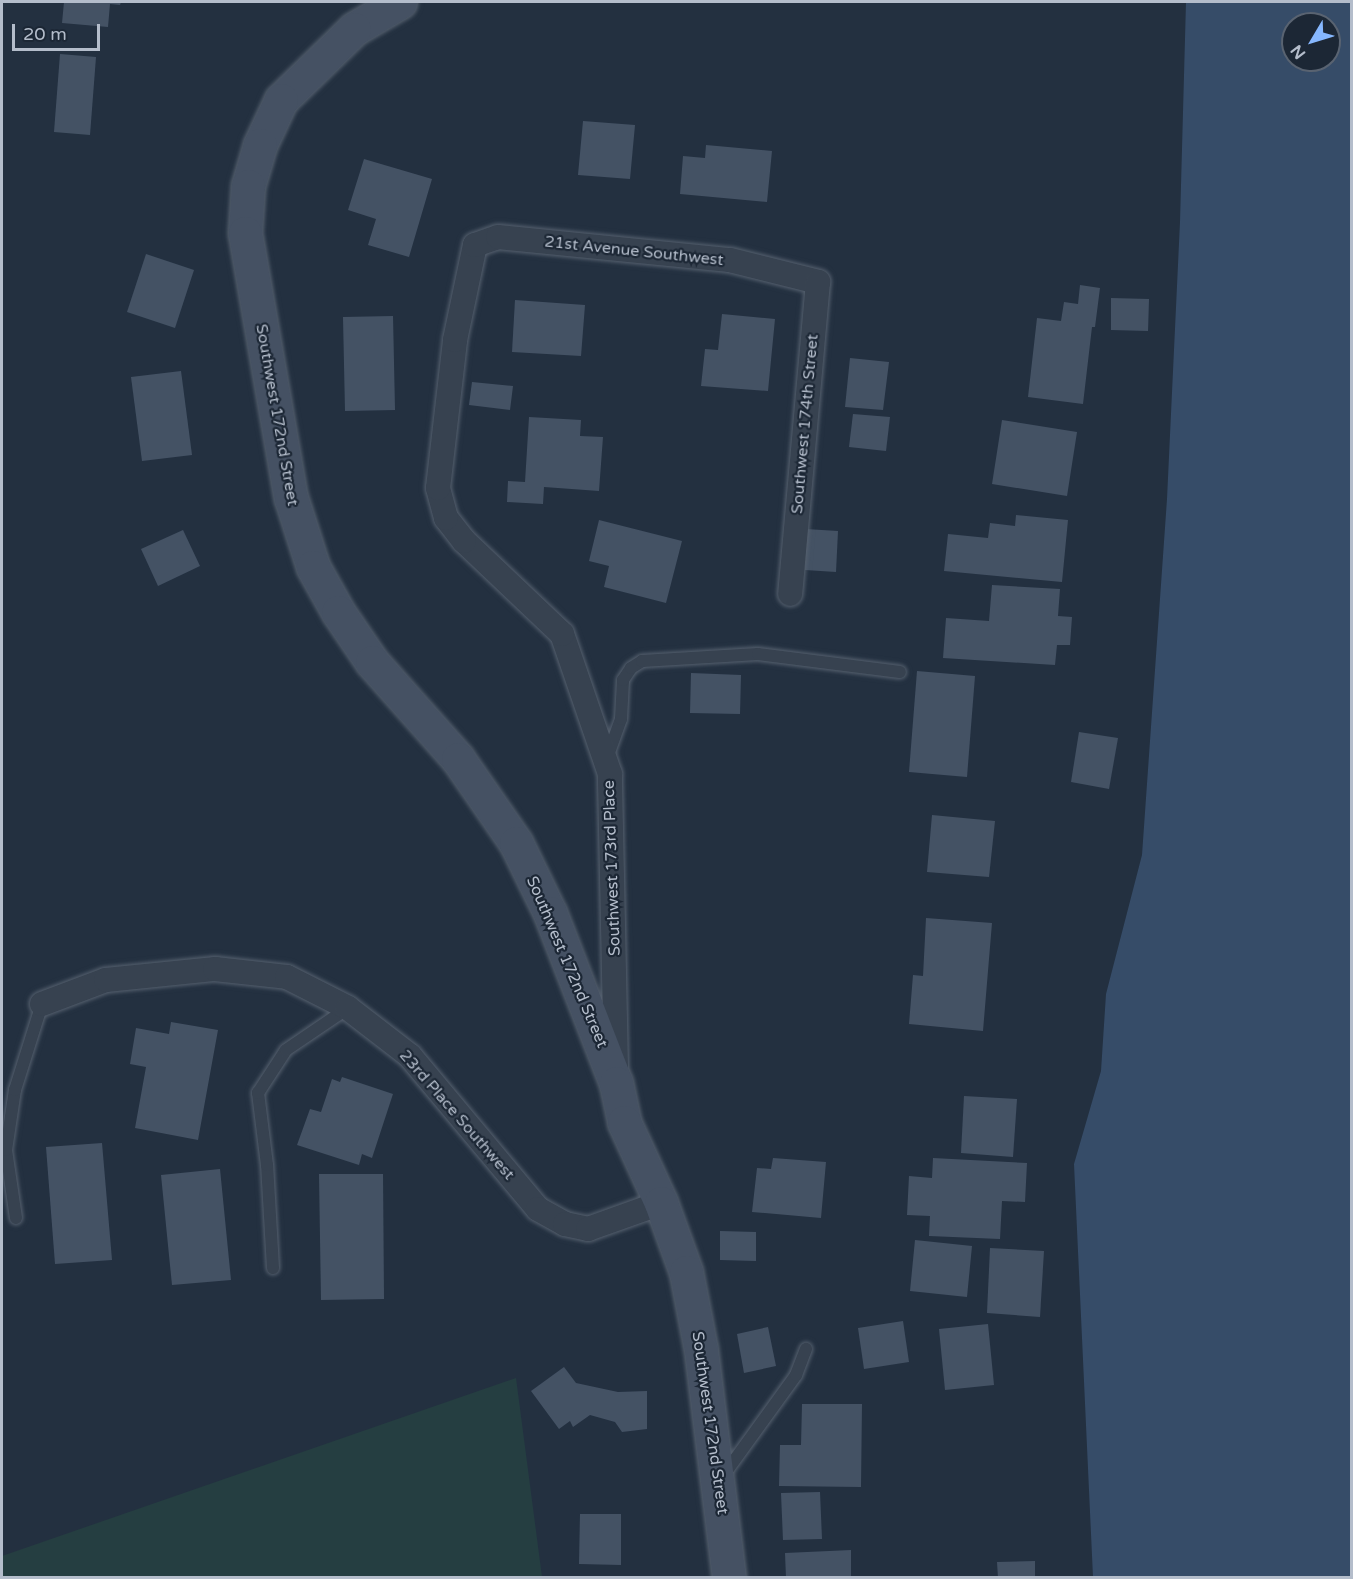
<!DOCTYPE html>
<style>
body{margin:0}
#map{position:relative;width:1353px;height:1579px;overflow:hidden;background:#233040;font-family:"Varela Round",sans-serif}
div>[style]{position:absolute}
.green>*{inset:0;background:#253e41}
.water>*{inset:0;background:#364c68}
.building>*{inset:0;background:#445264}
.roads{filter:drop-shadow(0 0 2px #55606e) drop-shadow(0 0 2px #55606e)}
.lane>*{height:12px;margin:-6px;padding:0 6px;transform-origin:6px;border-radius:6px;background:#374250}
.street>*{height:24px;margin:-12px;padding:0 12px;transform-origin:12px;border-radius:12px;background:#374250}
.secondary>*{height:33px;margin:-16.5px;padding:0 16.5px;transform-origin:16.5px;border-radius:16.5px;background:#455163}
span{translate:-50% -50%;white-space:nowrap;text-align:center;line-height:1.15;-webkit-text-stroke:4.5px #1c2735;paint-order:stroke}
.street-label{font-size:16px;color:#b4bdcb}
.frame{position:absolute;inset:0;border:3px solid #b4bdcb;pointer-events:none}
.north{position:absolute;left:1281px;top:12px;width:60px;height:60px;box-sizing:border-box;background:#1c2735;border:2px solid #596371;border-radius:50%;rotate:232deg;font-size:16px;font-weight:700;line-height:24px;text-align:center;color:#b4bdcb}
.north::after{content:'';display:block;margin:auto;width:21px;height:27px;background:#86b7fe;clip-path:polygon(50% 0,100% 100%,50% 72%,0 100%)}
.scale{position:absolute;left:12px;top:24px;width:88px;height:27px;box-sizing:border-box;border:3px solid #b4bdcb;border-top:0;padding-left:8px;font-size:18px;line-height:21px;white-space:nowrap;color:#b4bdcb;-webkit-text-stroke:4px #1c2735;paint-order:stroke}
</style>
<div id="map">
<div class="green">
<i style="clip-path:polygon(516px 1378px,542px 1577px,2px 1577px,2px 1556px)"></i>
</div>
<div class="water">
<i style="clip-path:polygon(evenodd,1186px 2px,1351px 2px,1351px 1577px,1093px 1577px,1074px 1164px,1101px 1071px,1106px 994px,1142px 855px,1167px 499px,1180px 222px,1186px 2px,1293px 24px,1329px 24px,1329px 60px,1293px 60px,1293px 24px)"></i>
</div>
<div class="building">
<i style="clip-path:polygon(64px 2px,121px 2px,120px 5px,110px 4px,108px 27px,62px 23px)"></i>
<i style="clip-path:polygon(60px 54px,96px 57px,90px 135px,54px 132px)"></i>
<i style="clip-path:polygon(583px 121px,635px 125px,630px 179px,578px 175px)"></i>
<i style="clip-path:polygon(706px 145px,772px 151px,767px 202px,680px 194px,683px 156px,705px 158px)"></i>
<i style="clip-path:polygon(364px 159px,432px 179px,409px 257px,368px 245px,376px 219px,348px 210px)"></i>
<i style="clip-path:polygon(146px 254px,194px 270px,175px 328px,127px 312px)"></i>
<i style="clip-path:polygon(1080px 285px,1100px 288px,1095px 327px,1092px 327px,1083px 404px,1028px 397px,1037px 318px,1061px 321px,1064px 302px,1078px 304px)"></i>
<i style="clip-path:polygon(1111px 298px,1149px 299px,1148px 331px,1111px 330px)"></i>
<i style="clip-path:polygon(515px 300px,585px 305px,581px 356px,512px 352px)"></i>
<i style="clip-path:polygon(722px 314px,775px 319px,768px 391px,701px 386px,705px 349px,718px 350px)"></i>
<i style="clip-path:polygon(393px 316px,395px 410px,345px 411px,343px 317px)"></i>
<i style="clip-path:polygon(850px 358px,889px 362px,883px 410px,845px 407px)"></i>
<i style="clip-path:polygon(181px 371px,192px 455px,142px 461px,131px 377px)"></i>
<i style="clip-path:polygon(472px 382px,513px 386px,510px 410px,469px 405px)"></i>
<i style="clip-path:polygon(853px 414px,890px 417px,886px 451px,849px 447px)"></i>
<i style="clip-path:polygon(529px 417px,581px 420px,580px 436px,603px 437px,599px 491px,544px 487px,543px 504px,507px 502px,508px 481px,525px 482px)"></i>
<i style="clip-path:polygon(1002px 420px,1077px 432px,1067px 496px,992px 484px)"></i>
<i style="clip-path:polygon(1016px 515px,1068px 520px,1062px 582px,944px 571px,948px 534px,988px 538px,990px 523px,1015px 526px)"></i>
<i style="clip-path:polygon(599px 520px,682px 541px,666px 603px,604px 587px,609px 566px,589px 561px)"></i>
<i style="clip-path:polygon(806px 529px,838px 531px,836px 572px,805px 570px)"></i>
<i style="clip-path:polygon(183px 530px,200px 566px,158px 586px,141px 549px)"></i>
<i style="clip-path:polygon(992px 585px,1060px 589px,1058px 616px,1072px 617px,1070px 645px,1057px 645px,1055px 665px,943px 658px,946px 618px,989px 621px)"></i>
<i style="clip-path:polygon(917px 671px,975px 676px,967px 777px,909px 772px)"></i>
<i style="clip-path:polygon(691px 673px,741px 675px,740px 714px,690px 713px)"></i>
<i style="clip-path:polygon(1079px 732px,1118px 738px,1109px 789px,1071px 782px)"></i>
<i style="clip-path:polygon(932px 815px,995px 821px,989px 877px,927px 872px)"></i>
<i style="clip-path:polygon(926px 918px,992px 923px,983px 1031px,909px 1024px,913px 975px,923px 976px)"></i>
<i style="clip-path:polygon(171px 1022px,218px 1030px,198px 1140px,135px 1128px,146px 1067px,130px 1064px,136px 1028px,169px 1034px)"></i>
<i style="clip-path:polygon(342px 1077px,393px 1094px,372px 1158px,362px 1154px,359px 1165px,297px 1145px,310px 1109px,321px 1112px,332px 1079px,340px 1082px)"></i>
<i style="clip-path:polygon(964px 1096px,1017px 1099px,1013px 1157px,961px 1153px)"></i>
<i style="clip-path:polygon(102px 1143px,112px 1260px,55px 1264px,46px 1147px)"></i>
<i style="clip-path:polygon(773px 1158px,826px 1162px,821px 1218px,752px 1212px,757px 1168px,771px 1169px)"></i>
<i style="clip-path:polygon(933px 1158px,1027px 1163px,1025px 1202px,1002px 1201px,1000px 1239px,929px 1236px,930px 1216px,907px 1215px,909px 1176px,932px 1178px)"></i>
<i style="clip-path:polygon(220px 1169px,231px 1280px,172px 1285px,161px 1175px)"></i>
<i style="clip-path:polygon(319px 1174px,383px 1174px,384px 1299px,321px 1300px)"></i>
<i style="clip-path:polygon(720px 1231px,756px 1232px,756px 1261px,720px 1260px)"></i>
<i style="clip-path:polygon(915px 1240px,972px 1246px,967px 1297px,910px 1291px)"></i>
<i style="clip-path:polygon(990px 1248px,1044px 1251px,1040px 1317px,987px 1313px)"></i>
<i style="clip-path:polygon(903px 1321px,909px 1362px,864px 1369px,858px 1328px)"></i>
<i style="clip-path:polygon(988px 1324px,994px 1385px,945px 1390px,939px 1329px)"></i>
<i style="clip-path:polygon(768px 1327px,776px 1366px,744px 1373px,737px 1334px)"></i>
<i style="clip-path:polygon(564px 1367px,576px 1383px,618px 1392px,647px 1391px,647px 1429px,622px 1432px,615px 1422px,590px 1415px,573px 1427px,570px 1421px,559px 1429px,531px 1391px)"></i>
<i style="clip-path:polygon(802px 1404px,862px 1404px,861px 1487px,779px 1486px,780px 1445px,801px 1445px)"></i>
<i style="clip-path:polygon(820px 1492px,822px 1539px,783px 1540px,781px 1493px)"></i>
<i style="clip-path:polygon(580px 1514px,621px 1514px,621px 1565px,579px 1564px)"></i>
<i style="clip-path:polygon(851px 1550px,851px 1578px,786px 1578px,785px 1553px)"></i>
<i style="clip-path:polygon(1035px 1561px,1035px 1578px,998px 1578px,997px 1562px)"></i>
</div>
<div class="roads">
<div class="lane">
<i style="left:607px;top:758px;width:41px;rotate:-70.3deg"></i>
<i style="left:621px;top:719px;width:39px;rotate:-87deg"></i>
<i style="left:623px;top:680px;width:14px;rotate:-56deg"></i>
<i style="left:631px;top:668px;width:13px;rotate:-32deg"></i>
<i style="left:642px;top:661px;width:116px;rotate:-3.5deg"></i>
<i style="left:758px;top:654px;width:143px;rotate:7.2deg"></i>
<i style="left:16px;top:1218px;width:69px;rotate:-98.4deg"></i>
<i style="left:6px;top:1150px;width:61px;rotate:-81.5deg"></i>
<i style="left:15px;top:1090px;width:90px;rotate:-72.6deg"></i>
<i style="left:273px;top:1268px;width:103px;rotate:-93.3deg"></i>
<i style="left:267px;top:1165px;width:73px;rotate:-97.1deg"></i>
<i style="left:258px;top:1093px;width:51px;rotate:-56.9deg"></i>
<i style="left:286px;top:1050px;width:75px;rotate:-34.1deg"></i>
<i style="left:723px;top:1476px;width:125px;rotate:-54.1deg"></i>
<i style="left:796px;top:1375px;width:28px;rotate:-69deg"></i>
</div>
<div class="street">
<i style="left:42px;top:1004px;width:68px;rotate:-20.6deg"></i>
<i style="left:106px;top:980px;width:110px;rotate:-5.8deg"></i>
<i style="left:215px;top:969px;width:72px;rotate:6.3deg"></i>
<i style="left:287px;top:977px;width:68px;rotate:26.9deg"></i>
<i style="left:348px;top:1008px;width:78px;rotate:37.7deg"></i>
<i style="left:410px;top:1056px;width:199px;rotate:50.1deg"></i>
<i style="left:538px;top:1209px;width:31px;rotate:29deg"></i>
<i style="left:565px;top:1224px;width:24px;rotate:12deg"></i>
<i style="left:588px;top:1229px;width:77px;rotate:-19.6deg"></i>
<i style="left:616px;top:1068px;width:294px;rotate:-91.2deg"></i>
<i style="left:610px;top:774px;width:148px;rotate:-108.9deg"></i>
<i style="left:562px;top:634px;width:135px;rotate:-136.5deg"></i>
<i style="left:464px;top:541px;width:29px;rotate:-128deg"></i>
<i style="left:446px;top:518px;width:31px;rotate:-105deg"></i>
<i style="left:438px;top:488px;width:149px;rotate:-83.4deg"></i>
<i style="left:455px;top:340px;width:97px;rotate:-78.1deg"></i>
<i style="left:475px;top:245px;width:24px;rotate:-19deg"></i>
<i style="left:498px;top:237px;width:233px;rotate:5.7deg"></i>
<i style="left:730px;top:260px;width:91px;rotate:14deg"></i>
<i style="left:818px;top:282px;width:313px;rotate:95.1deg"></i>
</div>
<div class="secondary">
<i style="left:400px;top:2px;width:53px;rotate:149.6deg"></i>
<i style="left:354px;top:29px;width:102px;rotate:135.8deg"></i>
<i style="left:281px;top:100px;width:50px;rotate:115deg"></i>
<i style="left:260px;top:145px;width:43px;rotate:106.3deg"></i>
<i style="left:248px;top:186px;width:47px;rotate:93.7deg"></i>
<i style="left:245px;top:233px;width:269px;rotate:80.2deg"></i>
<i style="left:291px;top:498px;width:72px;rotate:72.3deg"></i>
<i style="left:313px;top:567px;width:51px;rotate:60.9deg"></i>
<i style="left:338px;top:612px;width:60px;rotate:55.8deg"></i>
<i style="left:372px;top:662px;width:130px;rotate:48.4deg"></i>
<i style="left:458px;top:759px;width:102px;rotate:55.4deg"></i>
<i style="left:516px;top:843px;width:78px;rotate:64.1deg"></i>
<i style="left:550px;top:913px;width:182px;rotate:68.8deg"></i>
<i style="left:616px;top:1083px;width:40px;rotate:78deg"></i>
<i style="left:624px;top:1122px;width:89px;rotate:65.4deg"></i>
<i style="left:661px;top:1203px;width:73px;rotate:70.1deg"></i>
<i style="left:686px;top:1272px;width:79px;rotate:79.1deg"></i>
<i style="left:701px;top:1350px;width:230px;rotate:83deg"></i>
</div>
</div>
<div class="street-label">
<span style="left:634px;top:251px;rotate:6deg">21st Avenue Southwest</span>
<span style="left:277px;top:415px;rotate:80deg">Southwest 172nd Street</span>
<span style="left:805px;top:424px;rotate:-85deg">Southwest 174th Street</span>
<span style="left:612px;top:868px;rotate:-92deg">Southwest 173rd Place</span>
<span style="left:567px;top:962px;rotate:67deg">Southwest 172nd Street</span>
<span style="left:457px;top:1115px;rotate:49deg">23rd Place Southwest</span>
<span style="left:710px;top:1423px;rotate:82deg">Southwest 172nd Street</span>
</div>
<div class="frame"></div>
<div class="north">N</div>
<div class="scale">20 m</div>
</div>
